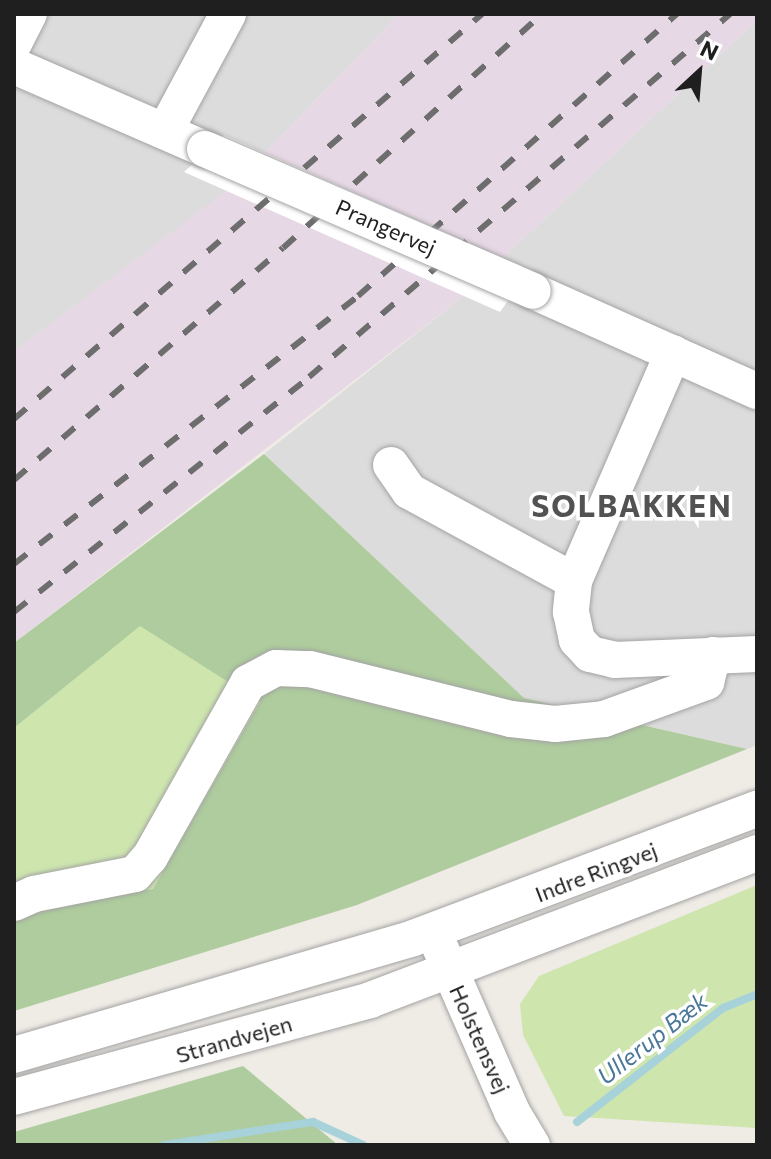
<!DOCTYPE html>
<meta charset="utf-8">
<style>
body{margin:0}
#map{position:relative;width:771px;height:1159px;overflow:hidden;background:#efebe5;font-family:Commissioner,sans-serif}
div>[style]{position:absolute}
.residential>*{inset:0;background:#dddcdc}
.industrial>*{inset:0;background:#e7d8e6}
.grass>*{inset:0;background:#cee6ae}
.forest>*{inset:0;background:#aecc9d}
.pier>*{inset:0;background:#fff}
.stream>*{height:8px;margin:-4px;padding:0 4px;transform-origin:4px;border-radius:4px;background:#a8d2da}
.roads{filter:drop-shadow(0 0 2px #a3a3a3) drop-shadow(0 0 2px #a3a3a3)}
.minor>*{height:36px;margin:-18px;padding:0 18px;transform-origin:18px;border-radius:18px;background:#fff}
.rail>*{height:6px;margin-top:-3px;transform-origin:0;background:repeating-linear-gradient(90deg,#6d6d6d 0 16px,transparent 0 32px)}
.bridges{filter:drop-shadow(0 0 2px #a3a3a3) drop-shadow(0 0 2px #a3a3a3)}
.minor-bridge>*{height:36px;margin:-18px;padding:0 18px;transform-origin:18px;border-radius:18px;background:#fff}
span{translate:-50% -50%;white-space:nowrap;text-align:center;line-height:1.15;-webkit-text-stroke:7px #fff;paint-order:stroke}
.street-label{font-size:22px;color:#1f1f1f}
.water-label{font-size:24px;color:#4b7899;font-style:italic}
.district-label{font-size:30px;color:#525252;font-weight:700;letter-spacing:2px}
.frame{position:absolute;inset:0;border:16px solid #1f1f1f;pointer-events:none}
.north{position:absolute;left:659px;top:32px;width:80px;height:80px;-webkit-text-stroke:6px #fff;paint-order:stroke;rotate:26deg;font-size:22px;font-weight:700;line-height:32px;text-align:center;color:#1f1f1f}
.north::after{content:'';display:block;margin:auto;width:28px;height:36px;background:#1f1f1f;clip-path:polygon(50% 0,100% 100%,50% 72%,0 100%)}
</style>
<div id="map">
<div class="residential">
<i style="clip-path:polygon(14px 14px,399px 14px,235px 184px,14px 359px)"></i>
<i style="clip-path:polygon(757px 20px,757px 745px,747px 749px,524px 698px,264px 454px,456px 302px)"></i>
</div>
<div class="industrial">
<i style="clip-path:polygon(399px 14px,757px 14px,757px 20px,456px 302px,14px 643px,14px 351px,235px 184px)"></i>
</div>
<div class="grass">
<i style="clip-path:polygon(140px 625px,260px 701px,153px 889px,56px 905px,14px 921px,14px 728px)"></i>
<i style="clip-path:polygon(757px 885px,757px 1128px,564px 1116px,523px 1035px,520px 1004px,539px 976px)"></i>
</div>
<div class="forest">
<i style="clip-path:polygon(264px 454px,524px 698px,747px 749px,357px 905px,14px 1011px,14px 921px,56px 905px,153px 889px,260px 702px,140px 626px,14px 728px,14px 643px)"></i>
<i style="clip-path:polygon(243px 1066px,338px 1145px,14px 1145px,14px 1132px)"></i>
</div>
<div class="pier">
<i style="clip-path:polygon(224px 135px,530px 270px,500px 312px,184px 172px)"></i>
</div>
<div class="stream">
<i style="left:577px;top:1122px;width:185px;rotate:-38deg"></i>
<i style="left:723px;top:1008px;width:37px;rotate:-22deg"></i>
<i style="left:164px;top:1145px;width:151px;rotate:-8.8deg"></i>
<i style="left:313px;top:1122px;width:55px;rotate:24.7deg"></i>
</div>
<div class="roads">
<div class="minor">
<i style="left:14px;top:43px;width:33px;rotate:-63deg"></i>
<i style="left:14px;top:66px;width:208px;rotate:23.5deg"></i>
<i style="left:165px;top:131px;width:133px;rotate:-61.7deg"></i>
<i style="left:533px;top:291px;width:245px;rotate:24.1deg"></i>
<i style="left:673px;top:353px;width:249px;rotate:113.5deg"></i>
<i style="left:574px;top:581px;width:31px;rotate:96deg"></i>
<i style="left:571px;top:612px;width:29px;rotate:78deg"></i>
<i style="left:577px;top:640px;width:19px;rotate:47deg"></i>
<i style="left:590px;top:654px;width:26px;rotate:13deg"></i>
<i style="left:615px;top:660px;width:142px;rotate:-2.4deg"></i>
<i style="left:391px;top:465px;width:32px;rotate:55deg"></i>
<i style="left:409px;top:491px;width:188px;rotate:28.6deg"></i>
<i style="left:14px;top:903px;width:22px;rotate:-24deg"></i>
<i style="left:34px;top:894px;width:103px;rotate:-11.2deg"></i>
<i style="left:135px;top:874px;width:23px;rotate:-49deg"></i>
<i style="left:150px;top:857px;width:200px;rotate:-60.6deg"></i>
<i style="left:248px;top:683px;width:32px;rotate:-28deg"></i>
<i style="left:276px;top:668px;width:34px;rotate:2deg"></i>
<i style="left:310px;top:669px;width:207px;rotate:14deg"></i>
<i style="left:511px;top:719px;width:44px;rotate:6.5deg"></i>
<i style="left:555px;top:724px;width:49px;rotate:-5.8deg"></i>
<i style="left:604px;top:719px;width:109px;rotate:-19.9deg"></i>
<i style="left:706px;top:682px;width:28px;rotate:-75deg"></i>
<i style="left:440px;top:947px;width:180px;rotate:66.4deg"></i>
<i style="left:512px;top:1112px;width:39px;rotate:59deg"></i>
<i style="left:14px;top:1055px;width:416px;rotate:-16.3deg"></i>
<i style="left:413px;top:938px;width:367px;rotate:-20.6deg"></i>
<i style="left:14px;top:1097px;width:369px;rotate:-15.2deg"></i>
<i style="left:370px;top:1000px;width:414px;rotate:-20.8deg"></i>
</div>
</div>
<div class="rail">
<i style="left:14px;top:419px;width:619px;rotate:-40.87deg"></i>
<i style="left:14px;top:480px;width:355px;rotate:-40.8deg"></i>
<i style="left:283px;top:248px;width:349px;rotate:-42.1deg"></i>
<i style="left:14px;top:564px;width:436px;rotate:-37.9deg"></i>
<i style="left:358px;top:296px;width:426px;rotate:-41.5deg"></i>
<i style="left:14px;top:612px;width:377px;rotate:-38.5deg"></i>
<i style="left:309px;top:377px;width:556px;rotate:-40.77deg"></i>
</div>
<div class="bridges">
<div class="minor-bridge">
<i style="left:205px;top:149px;width:357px;rotate:23.4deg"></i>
</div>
</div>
<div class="street-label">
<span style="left:386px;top:227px;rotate:24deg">Prangervej</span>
<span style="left:596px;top:872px;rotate:-21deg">Indre Ringvej</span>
<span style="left:234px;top:1039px;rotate:-16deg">Strandvejen</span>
<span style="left:480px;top:1039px;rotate:66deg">Holstensvej</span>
</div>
<div class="water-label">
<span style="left:652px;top:1038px;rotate:-38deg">Ullerup Bæk</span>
</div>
<div class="district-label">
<span style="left:632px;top:505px">SOLBAKKEN</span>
</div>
<div class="frame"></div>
<div class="north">N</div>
</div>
